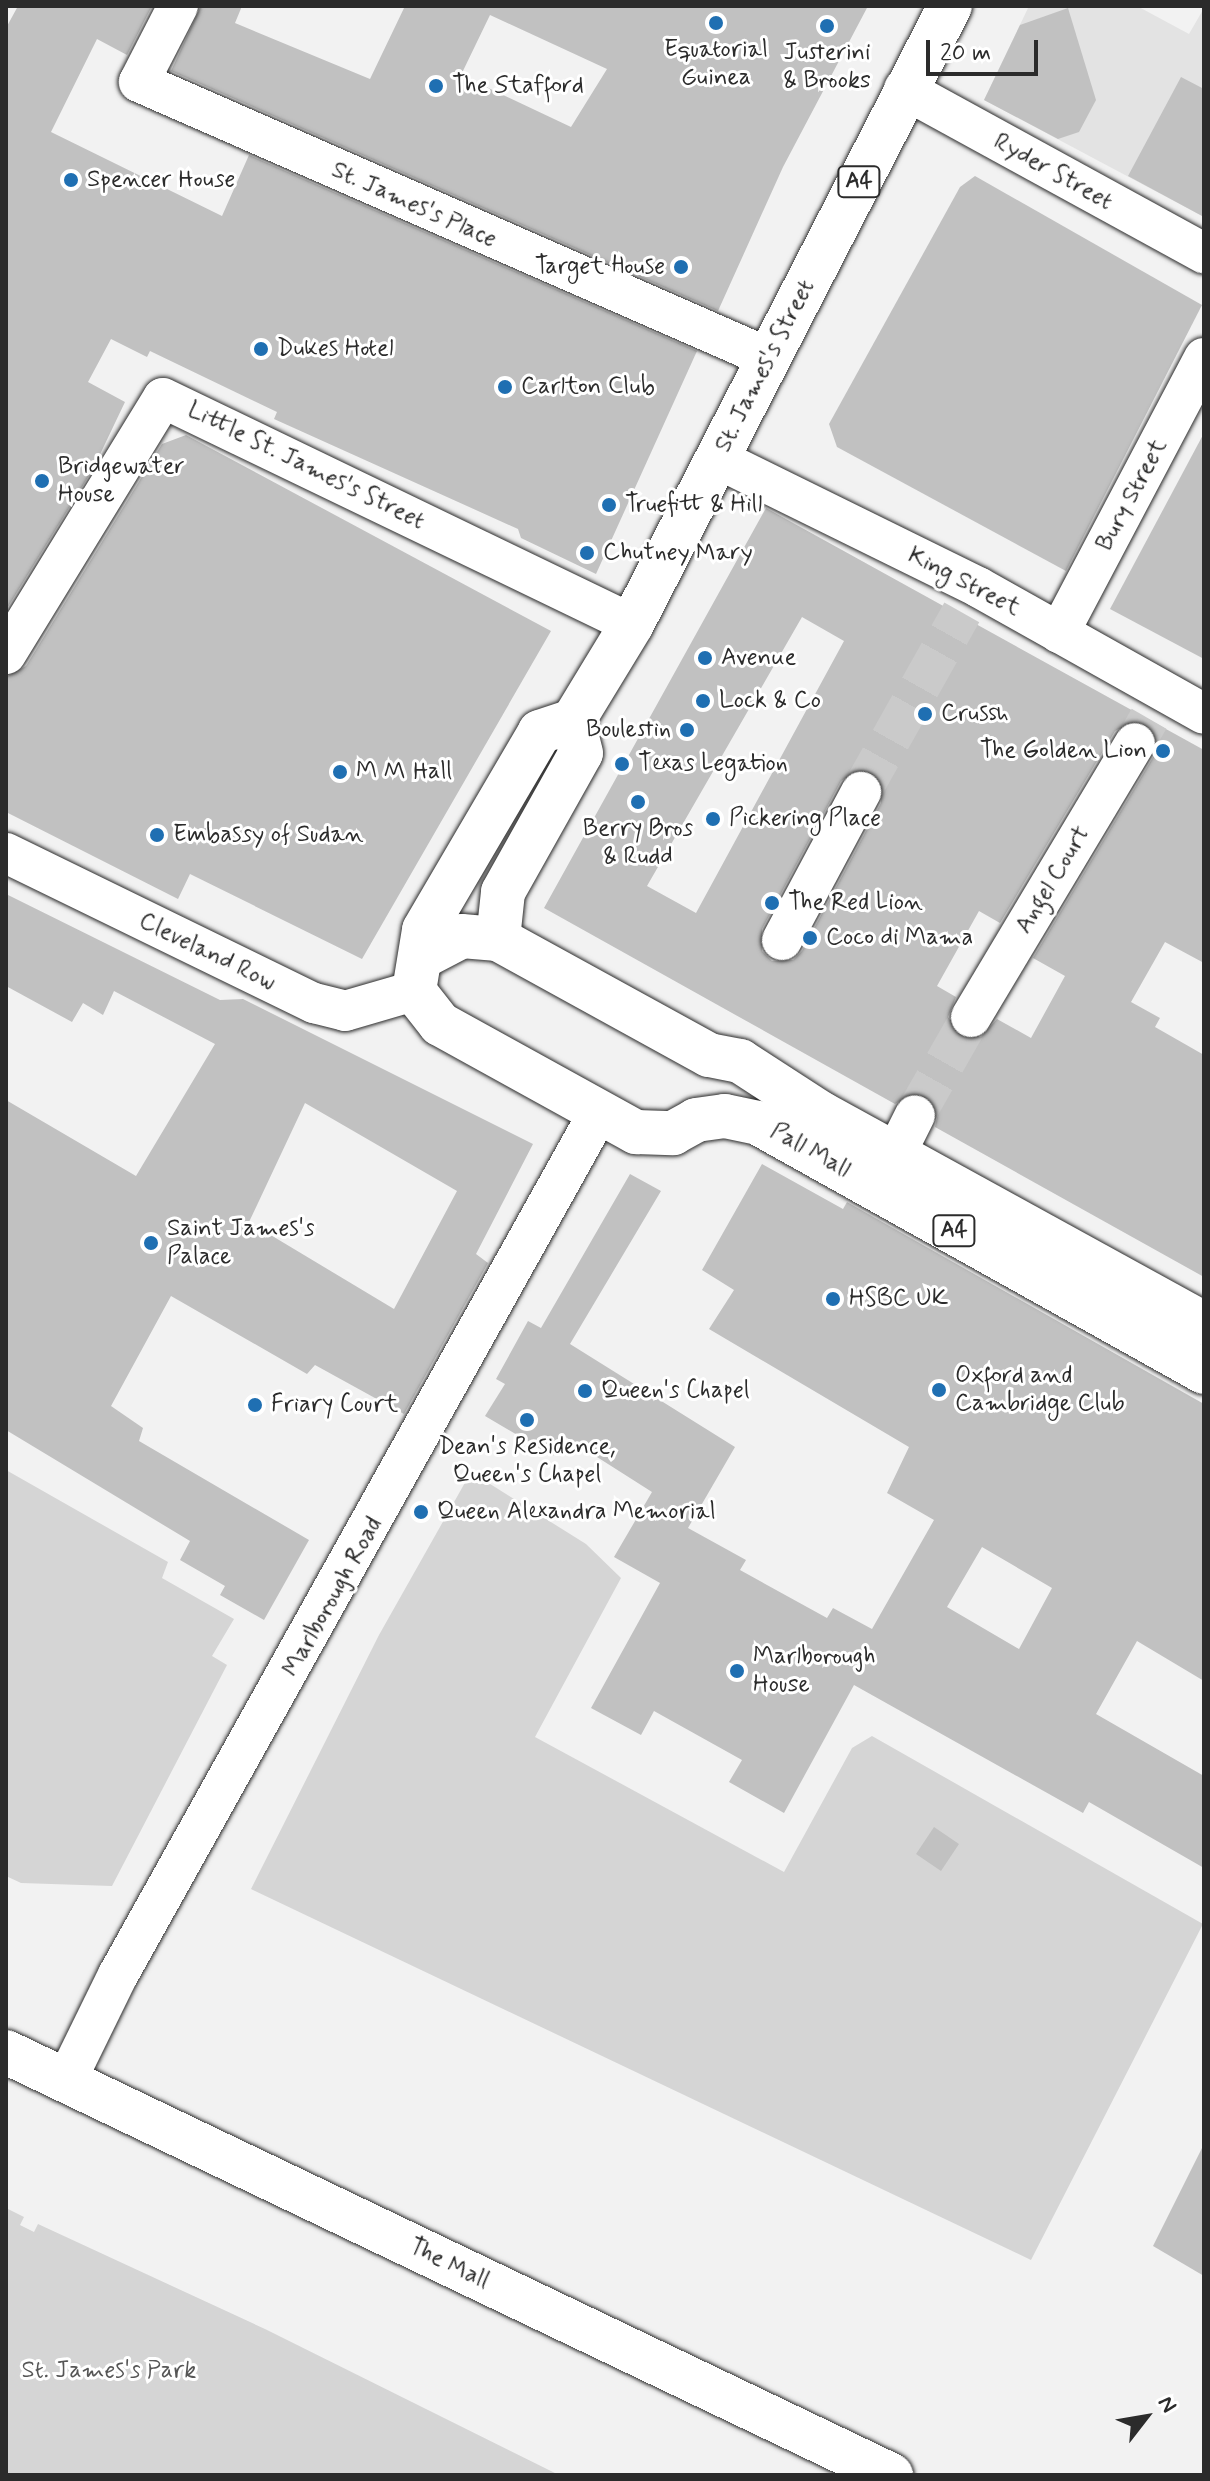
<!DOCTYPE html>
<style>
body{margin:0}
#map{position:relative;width:1210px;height:2481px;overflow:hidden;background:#f2f2f2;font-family:Mynerve,sans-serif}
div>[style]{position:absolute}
.built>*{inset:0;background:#e3e3e3}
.green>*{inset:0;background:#d5d5d5}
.building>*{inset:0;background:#c1c1c1}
.street-tunnel>*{height:40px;margin-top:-20px;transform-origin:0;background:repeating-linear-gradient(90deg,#cacaca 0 40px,transparent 0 60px)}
.roads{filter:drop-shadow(0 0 2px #2b2b2b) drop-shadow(0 0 2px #2b2b2b)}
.street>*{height:40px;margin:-20px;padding:0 20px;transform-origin:20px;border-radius:20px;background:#fff}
.secondary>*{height:44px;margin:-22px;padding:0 22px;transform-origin:22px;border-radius:22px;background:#fff}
.primary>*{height:44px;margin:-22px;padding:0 22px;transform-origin:22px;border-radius:22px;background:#fff}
.dots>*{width:22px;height:22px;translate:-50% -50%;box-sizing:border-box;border:4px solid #fff;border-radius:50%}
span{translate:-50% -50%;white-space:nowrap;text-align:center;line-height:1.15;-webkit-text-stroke:6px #fff;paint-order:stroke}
.shield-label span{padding:2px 6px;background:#fff;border:2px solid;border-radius:6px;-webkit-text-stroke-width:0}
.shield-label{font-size:22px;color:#2b2b2b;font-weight:700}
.poi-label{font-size:24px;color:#2b2b2b}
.left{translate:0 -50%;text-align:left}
.right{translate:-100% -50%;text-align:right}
.street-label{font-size:24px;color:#2b2b2b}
.park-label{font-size:24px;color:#565656}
.frame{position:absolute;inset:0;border:8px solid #2b2b2b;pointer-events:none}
.north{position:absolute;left:1106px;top:2377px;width:80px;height:80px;-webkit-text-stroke:6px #fff;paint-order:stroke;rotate:59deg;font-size:22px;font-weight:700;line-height:32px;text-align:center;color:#2b2b2b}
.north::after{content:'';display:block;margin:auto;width:28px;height:36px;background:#2b2b2b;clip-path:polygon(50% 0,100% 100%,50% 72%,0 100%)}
.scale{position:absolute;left:926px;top:40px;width:112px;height:36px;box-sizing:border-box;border:4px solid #2b2b2b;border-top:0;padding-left:10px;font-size:24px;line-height:28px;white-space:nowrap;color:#2b2b2b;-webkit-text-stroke:6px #fff;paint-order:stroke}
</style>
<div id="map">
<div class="built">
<i style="clip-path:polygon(1029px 6px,1137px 6px,1189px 34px,1204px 8px,1204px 217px,984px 100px)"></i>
</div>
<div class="green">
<i style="clip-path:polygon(6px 1470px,168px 1562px,162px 1578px,234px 1619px,212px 1656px,227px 1665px,112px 1886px,21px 1883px,6px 1876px)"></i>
<i style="clip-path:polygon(471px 1472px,586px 1544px,621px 1578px,535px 1737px,784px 1872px,852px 1748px,872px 1736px,1203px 1924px,1031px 2260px,251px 1889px,379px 1635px)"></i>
<i style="clip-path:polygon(6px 2208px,24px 2217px,20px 2225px,34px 2232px,38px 2224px,265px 2329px,559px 2475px,6px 2475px)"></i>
</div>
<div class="building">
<i style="clip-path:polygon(18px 6px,152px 6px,127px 55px,97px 39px,51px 132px,222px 216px,249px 155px,697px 351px,596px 574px,521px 538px,518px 529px,274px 419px,277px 412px,150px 351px,147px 357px,111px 339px,88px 382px,125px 402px,93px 469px,6px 610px,6px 28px)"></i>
<i style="clip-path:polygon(evenodd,201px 6px,242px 6px,235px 23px,370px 79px,405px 6px,868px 6px,783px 167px,718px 311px,171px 71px,201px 6px,490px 15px,607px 69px,571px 127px,461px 75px,490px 15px)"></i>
<i style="clip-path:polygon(1068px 8px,1096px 100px,1079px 132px,1058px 139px,984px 100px,1020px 25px)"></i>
<i style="clip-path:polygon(1181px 77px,1204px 89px,1204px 217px,1128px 176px)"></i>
<i style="clip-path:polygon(975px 176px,1202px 305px,1066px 571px,837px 447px,829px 424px,960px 187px)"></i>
<i style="clip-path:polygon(1204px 433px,1204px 659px,1110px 609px)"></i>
<i style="clip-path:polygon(186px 435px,551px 631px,362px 959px,190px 874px,178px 899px,6px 812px,6px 677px,26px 666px,162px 444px)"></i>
<i style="clip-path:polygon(evenodd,766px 508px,1204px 750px,1204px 963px,1165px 942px,1131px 1002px,1160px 1018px,1155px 1027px,1204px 1055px,1204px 1277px,935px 1127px,938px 1113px,926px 1095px,913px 1092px,895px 1104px,544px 908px,766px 508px,802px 617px,844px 641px,696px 913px,647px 886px,802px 617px,766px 508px,1136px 720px,1155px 731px,1155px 754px,1033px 958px,1065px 976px,1031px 1038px,997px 1019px,981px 1037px,960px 1037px,948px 1017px,956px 997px,937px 986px,979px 911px,1000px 923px,1115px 731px,1136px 720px,766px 508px,859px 769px,880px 779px,881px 803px,802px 951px,793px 960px,772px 961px,762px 951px,762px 929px,841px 781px,859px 769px)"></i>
<i style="clip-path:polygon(evenodd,6px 894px,220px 1000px,243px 999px,533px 1144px,476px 1254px,488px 1263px,404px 1414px,315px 1365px,307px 1374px,171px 1296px,111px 1406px,143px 1428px,139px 1441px,309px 1540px,264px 1620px,220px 1595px,225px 1586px,180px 1560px,190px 1541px,6px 1430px,6px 1100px,136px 1176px,215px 1044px,114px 991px,103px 1015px,83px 1003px,72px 1022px,6px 986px,6px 894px,305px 1103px,457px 1191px,394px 1309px,249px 1222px,305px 1103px)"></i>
<i style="clip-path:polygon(evenodd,762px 1164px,843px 1209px,847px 1202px,1204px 1404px,1204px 1681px,1137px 1641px,1096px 1714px,1204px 1776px,1204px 1868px,1089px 1802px,1083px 1813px,854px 1685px,784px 1813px,729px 1782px,742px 1760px,654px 1711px,641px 1735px,591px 1708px,660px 1583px,614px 1557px,652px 1492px,564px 1436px,553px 1456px,485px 1416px,505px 1384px,496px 1379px,528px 1321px,541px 1328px,630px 1174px,661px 1191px,570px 1344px,735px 1447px,688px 1528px,746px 1560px,740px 1570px,827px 1618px,833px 1608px,872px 1629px,934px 1520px,887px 1493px,909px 1447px,709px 1329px,734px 1290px,702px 1270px,762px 1164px,982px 1547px,1052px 1588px,1019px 1649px,947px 1607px,982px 1547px)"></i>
<i style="clip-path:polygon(934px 1827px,959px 1844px,941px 1871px,916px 1854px)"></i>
<i style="clip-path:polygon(1204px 2144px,1204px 2276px,1153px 2246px)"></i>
</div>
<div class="street-tunnel">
<i style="left:1135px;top:743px;width:28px;rotate:-60deg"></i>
<i style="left:861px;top:792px;width:206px;rotate:-60.7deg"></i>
<i style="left:915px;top:1115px;width:113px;rotate:-60.3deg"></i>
</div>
<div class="roads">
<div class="street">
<i style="left:178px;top:6px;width:85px;rotate:117.2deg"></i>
<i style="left:139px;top:82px;width:688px;rotate:23.66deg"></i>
<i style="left:904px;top:89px;width:342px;rotate:28.7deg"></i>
<i style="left:718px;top:459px;width:290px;rotate:26.2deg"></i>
<i style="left:978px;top:587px;width:259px;rotate:29.3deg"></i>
<i style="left:1059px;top:633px;width:311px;rotate:-62.2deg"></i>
<i style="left:6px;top:654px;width:300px;rotate:-58.5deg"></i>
<i style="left:163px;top:398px;width:521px;rotate:25.73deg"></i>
<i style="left:6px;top:853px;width:343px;rotate:26deg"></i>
<i style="left:314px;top:1003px;width:32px;rotate:14deg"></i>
<i style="left:345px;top:1011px;width:72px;rotate:-16.2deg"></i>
<i style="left:782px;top:940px;width:168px;rotate:-61.9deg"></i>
<i style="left:971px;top:1017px;width:319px;rotate:-59.1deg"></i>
<i style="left:896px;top:1153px;width:42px;rotate:-63.4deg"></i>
<i style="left:66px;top:2081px;width:118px;rotate:-63.9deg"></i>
<i style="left:118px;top:1975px;width:988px;rotate:-60.87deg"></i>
</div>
<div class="secondary">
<i style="left:6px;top:2052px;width:981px;rotate:25.55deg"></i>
</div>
<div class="primary">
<i style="left:950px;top:6px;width:695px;rotate:117.23deg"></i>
<i style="left:632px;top:624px;width:114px;rotate:121.3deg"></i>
<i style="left:573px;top:721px;width:35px;rotate:162deg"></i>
<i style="left:540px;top:732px;width:229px;rotate:120.4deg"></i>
<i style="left:424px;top:930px;width:62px;rotate:99.3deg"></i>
<i style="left:414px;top:991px;width:42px;rotate:51.8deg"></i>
<i style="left:440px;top:1024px;width:224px;rotate:28.9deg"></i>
<i style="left:636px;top:1132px;width:37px;rotate:2deg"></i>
<i style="left:673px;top:1133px;width:26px;rotate:-29deg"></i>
<i style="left:696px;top:1120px;width:29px;rotate:-8deg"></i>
<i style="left:725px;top:1116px;width:34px;rotate:12deg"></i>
<i style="left:758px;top:1123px;width:511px;rotate:29.17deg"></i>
<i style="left:498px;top:939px;width:47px;rotate:-83.9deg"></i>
<i style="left:503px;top:892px;width:159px;rotate:-60.7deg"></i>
<i style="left:581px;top:753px;width:33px;rotate:-104deg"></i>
<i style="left:420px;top:958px;width:47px;rotate:-27.6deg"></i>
<i style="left:462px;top:936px;width:36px;rotate:5deg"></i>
<i style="left:498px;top:939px;width:241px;rotate:28.8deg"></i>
<i style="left:709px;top:1055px;width:32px;rotate:11deg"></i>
<i style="left:740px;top:1061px;width:98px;rotate:32.9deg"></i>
<i style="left:822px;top:1114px;width:436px;rotate:28.8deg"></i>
</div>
</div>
<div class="dots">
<i style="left:716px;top:23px;background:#1f6fb2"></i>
<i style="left:827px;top:26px;background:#1f6fb2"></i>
<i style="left:436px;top:86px;background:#1f6fb2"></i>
<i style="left:71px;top:180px;background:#1f6fb2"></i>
<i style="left:681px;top:267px;background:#1f6fb2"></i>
<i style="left:261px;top:349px;background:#1f6fb2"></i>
<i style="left:505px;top:387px;background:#1f6fb2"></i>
<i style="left:42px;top:481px;background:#1f6fb2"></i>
<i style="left:609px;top:505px;background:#1f6fb2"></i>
<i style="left:587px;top:553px;background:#1f6fb2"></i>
<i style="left:705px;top:658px;background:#1f6fb2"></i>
<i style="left:703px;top:701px;background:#1f6fb2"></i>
<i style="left:925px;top:714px;background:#1f6fb2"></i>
<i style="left:687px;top:730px;background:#1f6fb2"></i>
<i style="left:1163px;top:751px;background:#1f6fb2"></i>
<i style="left:622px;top:764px;background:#1f6fb2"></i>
<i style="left:340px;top:772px;background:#1f6fb2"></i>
<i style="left:638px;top:802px;background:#1f6fb2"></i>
<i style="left:713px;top:819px;background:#1f6fb2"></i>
<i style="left:157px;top:835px;background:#1f6fb2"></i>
<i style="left:772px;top:903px;background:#1f6fb2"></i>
<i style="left:810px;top:938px;background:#1f6fb2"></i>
<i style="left:151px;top:1243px;background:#1f6fb2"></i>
<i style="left:833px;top:1299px;background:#1f6fb2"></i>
<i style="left:939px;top:1390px;background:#1f6fb2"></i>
<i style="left:585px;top:1391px;background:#1f6fb2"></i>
<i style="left:255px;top:1405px;background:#1f6fb2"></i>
<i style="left:527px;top:1420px;background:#1f6fb2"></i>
<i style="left:421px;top:1512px;background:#1f6fb2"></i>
<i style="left:737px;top:1671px;background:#1f6fb2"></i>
</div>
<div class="shield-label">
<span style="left:859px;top:182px">A4</span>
<span style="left:954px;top:1231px">A4</span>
</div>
<div class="poi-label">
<span style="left:716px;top:64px">Equatorial<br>Guinea</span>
<span style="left:827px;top:67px">Justerini<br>&amp; Brooks</span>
<span class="left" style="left:452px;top:86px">The Stafford</span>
<span class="left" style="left:87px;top:180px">Spencer House</span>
<span class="right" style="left:665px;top:267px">Target House</span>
<span class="left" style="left:277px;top:349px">Dukes Hotel</span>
<span class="left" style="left:521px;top:387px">Carlton Club</span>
<span class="left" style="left:58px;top:481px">Bridgewater<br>House</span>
<span class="left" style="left:625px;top:505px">Truefitt &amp; Hill</span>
<span class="left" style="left:603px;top:553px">Chutney Mary</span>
<span class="left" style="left:721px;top:658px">Avenue</span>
<span class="left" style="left:719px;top:701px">Lock &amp; Co</span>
<span class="left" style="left:941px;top:714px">Crussh</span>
<span class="right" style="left:671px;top:730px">Boulestin</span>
<span class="right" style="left:1147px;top:751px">The Golden Lion</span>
<span class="left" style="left:638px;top:764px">Texas Legation</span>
<span class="left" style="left:356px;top:772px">M M Hall</span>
<span class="left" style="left:729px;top:819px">Pickering Place</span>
<span style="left:638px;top:843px">Berry Bros<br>&amp; Rudd</span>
<span class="left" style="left:173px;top:835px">Embassy of Sudan</span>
<span class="left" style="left:788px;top:903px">The Red Lion</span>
<span class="left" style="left:826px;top:938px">Coco di Mama</span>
<span class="left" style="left:167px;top:1243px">Saint James's<br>Palace</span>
<span class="left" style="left:849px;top:1299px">HSBC UK</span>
<span class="left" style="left:955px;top:1390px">Oxford and<br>Cambridge Club</span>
<span class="left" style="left:601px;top:1391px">Queen's Chapel</span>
<span class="left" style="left:271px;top:1405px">Friary Court</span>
<span style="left:527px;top:1461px">Dean's Residence,<br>Queen's Chapel</span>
<span class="left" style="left:437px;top:1512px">Queen Alexandra Memorial</span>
<span class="left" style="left:753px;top:1671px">Marlborough<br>House</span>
</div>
<div class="street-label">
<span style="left:1053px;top:172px;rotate:29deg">Ryder Street</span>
<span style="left:414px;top:205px;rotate:24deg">St. James's Place</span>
<span style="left:765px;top:366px;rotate:-63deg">St. James's Street</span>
<span style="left:306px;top:466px;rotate:26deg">Little St. James's Street</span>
<span style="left:1132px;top:495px;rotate:-62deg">Bury Street</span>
<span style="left:964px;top:582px;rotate:27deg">King Street</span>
<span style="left:1053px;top:880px;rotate:-59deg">Angel Court</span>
<span style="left:207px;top:952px;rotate:26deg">Cleveland Row</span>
<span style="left:810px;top:1151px;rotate:29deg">Pall Mall</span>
<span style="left:333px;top:1597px;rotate:-61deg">Marlborough Road</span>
<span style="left:449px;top:2264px;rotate:26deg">The Mall</span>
</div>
<div class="park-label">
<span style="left:109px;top:2371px">St. James's Park</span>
</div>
<div class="frame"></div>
<div class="north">N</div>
<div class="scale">20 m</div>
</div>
